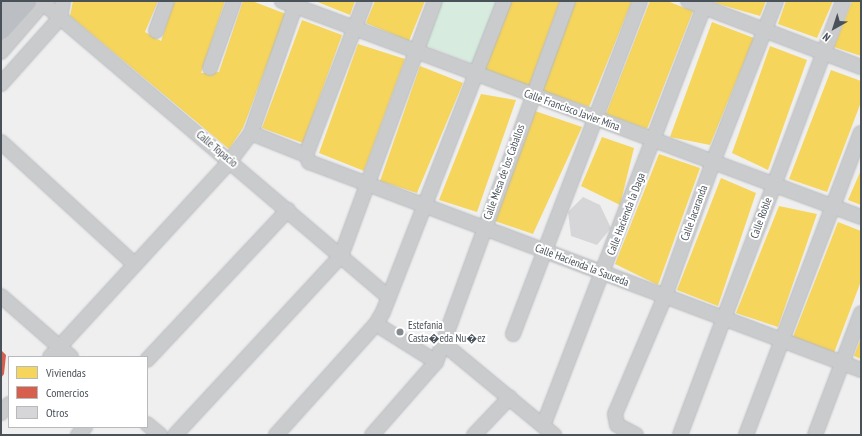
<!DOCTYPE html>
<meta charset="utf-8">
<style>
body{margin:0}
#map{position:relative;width:862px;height:436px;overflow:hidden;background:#f0efef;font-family:"PT Sans Narrow",sans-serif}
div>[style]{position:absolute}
.green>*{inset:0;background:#d7ecde}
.homes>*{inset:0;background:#f6d55c}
.shops>*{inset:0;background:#d6604d}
.building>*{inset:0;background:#d6d6d8}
.roads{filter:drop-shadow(0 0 1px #b5b9be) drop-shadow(0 0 1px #b5b9be)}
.minor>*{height:14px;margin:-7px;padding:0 7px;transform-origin:7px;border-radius:7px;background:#cacbcd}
.highway>*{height:20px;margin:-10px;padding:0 10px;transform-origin:10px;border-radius:10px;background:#bbbfc4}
.dots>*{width:11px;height:11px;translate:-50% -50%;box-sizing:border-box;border:2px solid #fff;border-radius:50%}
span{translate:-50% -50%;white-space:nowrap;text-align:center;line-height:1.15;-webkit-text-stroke:4px #fff;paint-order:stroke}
.street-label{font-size:11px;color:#495259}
.poi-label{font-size:11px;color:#495259}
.left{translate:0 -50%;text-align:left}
.frame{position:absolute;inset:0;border:2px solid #495259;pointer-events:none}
.legend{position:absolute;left:8px;top:356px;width:140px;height:72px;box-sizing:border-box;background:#fff;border:1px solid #b6babd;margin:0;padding:5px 7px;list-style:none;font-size:12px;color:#495259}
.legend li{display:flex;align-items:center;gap:8px;height:20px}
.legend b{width:20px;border:1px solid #b6babd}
.north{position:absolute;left:814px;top:8px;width:40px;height:40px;-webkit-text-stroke:3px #fff;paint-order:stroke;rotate:219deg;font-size:11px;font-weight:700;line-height:16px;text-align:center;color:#495259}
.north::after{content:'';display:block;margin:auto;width:14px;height:18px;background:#495259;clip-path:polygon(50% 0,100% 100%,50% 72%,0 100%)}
</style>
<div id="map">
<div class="green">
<i style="clip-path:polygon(438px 1px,498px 1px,475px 64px,422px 44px)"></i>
</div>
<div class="homes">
<i style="clip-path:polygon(73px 1px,158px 1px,145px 32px,161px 41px,174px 1px,225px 1px,201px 73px,219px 72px,243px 1px,252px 1px,286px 14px,243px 128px,229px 149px,70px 16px)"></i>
<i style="clip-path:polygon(315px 1px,355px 1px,350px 15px)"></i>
<i style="clip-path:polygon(375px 1px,425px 1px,409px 41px,366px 23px)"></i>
<i style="clip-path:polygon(510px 1px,560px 1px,529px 87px,485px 69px)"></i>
<i style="clip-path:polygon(574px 1px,632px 1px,589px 107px,542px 91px)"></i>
<i style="clip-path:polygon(650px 1px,667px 1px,693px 11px,647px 129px,606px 114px)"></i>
<i style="clip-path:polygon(716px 1px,766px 1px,760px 16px,715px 3px)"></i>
<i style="clip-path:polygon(786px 1px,833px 1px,817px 38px,778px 24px)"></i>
<i style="clip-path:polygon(852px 1px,861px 1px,861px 56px,834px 47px)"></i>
<i style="clip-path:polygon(302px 20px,342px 35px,303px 143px,262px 128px)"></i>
<i style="clip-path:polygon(712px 22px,754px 38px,710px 145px,670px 137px)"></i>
<i style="clip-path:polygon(358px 44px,405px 59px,364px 171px,319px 153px)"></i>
<i style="clip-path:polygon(770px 46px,807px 60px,768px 170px,732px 153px)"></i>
<i style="clip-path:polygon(420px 66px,463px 83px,417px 193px,380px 181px)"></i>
<i style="clip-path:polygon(831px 70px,861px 81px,861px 102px,827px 192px,789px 179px)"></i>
<i style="clip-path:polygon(481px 94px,516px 100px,477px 212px,439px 200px)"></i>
<i style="clip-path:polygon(535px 111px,582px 127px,533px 234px,495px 221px)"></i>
<i style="clip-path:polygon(602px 137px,634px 148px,620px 205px,581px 186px)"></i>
<i style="clip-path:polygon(659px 154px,700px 168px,658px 285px,615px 264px)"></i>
<i style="clip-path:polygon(861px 170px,861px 205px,848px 200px)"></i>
<i style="clip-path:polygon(721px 178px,756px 193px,718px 306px,677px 290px)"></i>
<i style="clip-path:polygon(779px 206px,817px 214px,778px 327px,736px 313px)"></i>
<i style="clip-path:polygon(838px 222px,861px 231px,861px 281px,834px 353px,793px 337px)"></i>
<i style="clip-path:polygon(861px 338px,861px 359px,854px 356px)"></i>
</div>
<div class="shops">
<i style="clip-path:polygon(1px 350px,6px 355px,4px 374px,1px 378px)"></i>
</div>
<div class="building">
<i style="clip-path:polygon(583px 197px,600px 205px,611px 228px,597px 245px,571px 236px,568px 212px)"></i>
</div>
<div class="roads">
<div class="minor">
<i style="left:282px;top:1px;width:618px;rotate:20.46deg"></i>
<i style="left:365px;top:1px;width:165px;rotate:111deg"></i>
<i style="left:306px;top:155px;width:8px;rotate:67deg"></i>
<i style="left:309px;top:162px;width:590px;rotate:20.65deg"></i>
<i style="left:688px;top:1px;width:185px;rotate:20.9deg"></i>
<i style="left:43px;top:3px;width:454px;rotate:40.4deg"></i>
<i style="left:156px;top:31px;width:32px;rotate:-70deg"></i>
<i style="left:1px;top:52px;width:67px;rotate:-49.2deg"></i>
<i style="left:210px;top:68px;width:71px;rotate:-70.3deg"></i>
<i style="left:1px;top:84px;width:89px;rotate:-48.2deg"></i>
<i style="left:60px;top:18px;width:17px;rotate:-80deg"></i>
<i style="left:251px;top:133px;width:59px;rotate:21.8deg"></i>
<i style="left:1px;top:142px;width:180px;rotate:42.5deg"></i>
<i style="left:1px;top:296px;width:93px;rotate:41.1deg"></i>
<i style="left:376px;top:324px;width:71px;rotate:32.3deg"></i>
<i style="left:513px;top:334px;width:356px;rotate:-69.1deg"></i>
<i style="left:444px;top:344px;width:143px;rotate:39.6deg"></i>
<i style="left:50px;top:357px;width:266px;rotate:-47.4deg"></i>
<i style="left:230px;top:161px;width:35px;rotate:-53deg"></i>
<i style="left:251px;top:133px;width:140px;rotate:-70.8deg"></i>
<i style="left:147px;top:360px;width:206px;rotate:-46.8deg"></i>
<i style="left:1px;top:413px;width:12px;rotate:-48deg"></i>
<i style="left:147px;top:424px;width:17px;rotate:40deg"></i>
<i style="left:543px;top:426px;width:455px;rotate:-69deg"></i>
<i style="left:78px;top:435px;width:11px;rotate:-49deg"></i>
<i style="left:175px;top:435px;width:244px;rotate:-47.2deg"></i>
<i style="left:341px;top:256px;width:272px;rotate:-69.8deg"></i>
<i style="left:276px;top:435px;width:149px;rotate:-48deg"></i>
<i style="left:376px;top:324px;width:14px;rotate:-60deg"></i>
<i style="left:383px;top:312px;width:334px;rotate:-68.7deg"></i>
<i style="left:372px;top:435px;width:97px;rotate:-48.8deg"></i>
<i style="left:436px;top:362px;width:384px;rotate:-69.9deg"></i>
<i style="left:474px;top:435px;width:52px;rotate:-46.5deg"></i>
<i style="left:636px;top:435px;width:21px;rotate:-152deg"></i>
<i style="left:617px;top:425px;width:11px;rotate:-100deg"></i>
<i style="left:615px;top:414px;width:128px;rotate:-67deg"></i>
<i style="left:665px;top:296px;width:142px;rotate:-70.3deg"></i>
<i style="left:713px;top:162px;width:173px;rotate:-68.6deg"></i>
<i style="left:680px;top:435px;width:464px;rotate:-69.4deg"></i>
<i style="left:746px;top:435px;width:323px;rotate:-69.2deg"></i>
<i style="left:815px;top:435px;width:130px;rotate:-69.3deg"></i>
</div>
<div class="highway">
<i style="left:1px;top:7px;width:8px;rotate:-50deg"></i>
<i style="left:1px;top:29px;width:38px;rotate:-48deg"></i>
</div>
</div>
<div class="dots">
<i style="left:400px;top:332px;background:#83898e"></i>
</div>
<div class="street-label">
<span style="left:572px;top:110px;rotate:20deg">Calle Francisco Javier Mina</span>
<span style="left:217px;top:149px;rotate:40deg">Calle Topacio</span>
<span style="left:504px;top:172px;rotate:-70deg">Calle Mesa de los Caballos</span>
<span style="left:694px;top:213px;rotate:-70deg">Calle Jacaranda</span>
<span style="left:626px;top:214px;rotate:-69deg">Calle Hacienda la Daga</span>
<span style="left:761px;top:218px;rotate:-70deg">Calle Roble</span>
<span style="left:582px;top:265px;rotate:21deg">Calle Hacienda la Sauceda</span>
</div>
<div class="poi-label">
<span class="left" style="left:408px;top:332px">Estefania<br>Casta�eda Nu�ez</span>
</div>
<div class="frame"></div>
<ul class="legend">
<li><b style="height:11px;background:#f6d55c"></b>Viviendas</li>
<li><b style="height:11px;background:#d6604d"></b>Comercios</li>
<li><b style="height:11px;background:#d6d6d8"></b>Otros</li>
</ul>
<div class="north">N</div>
</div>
